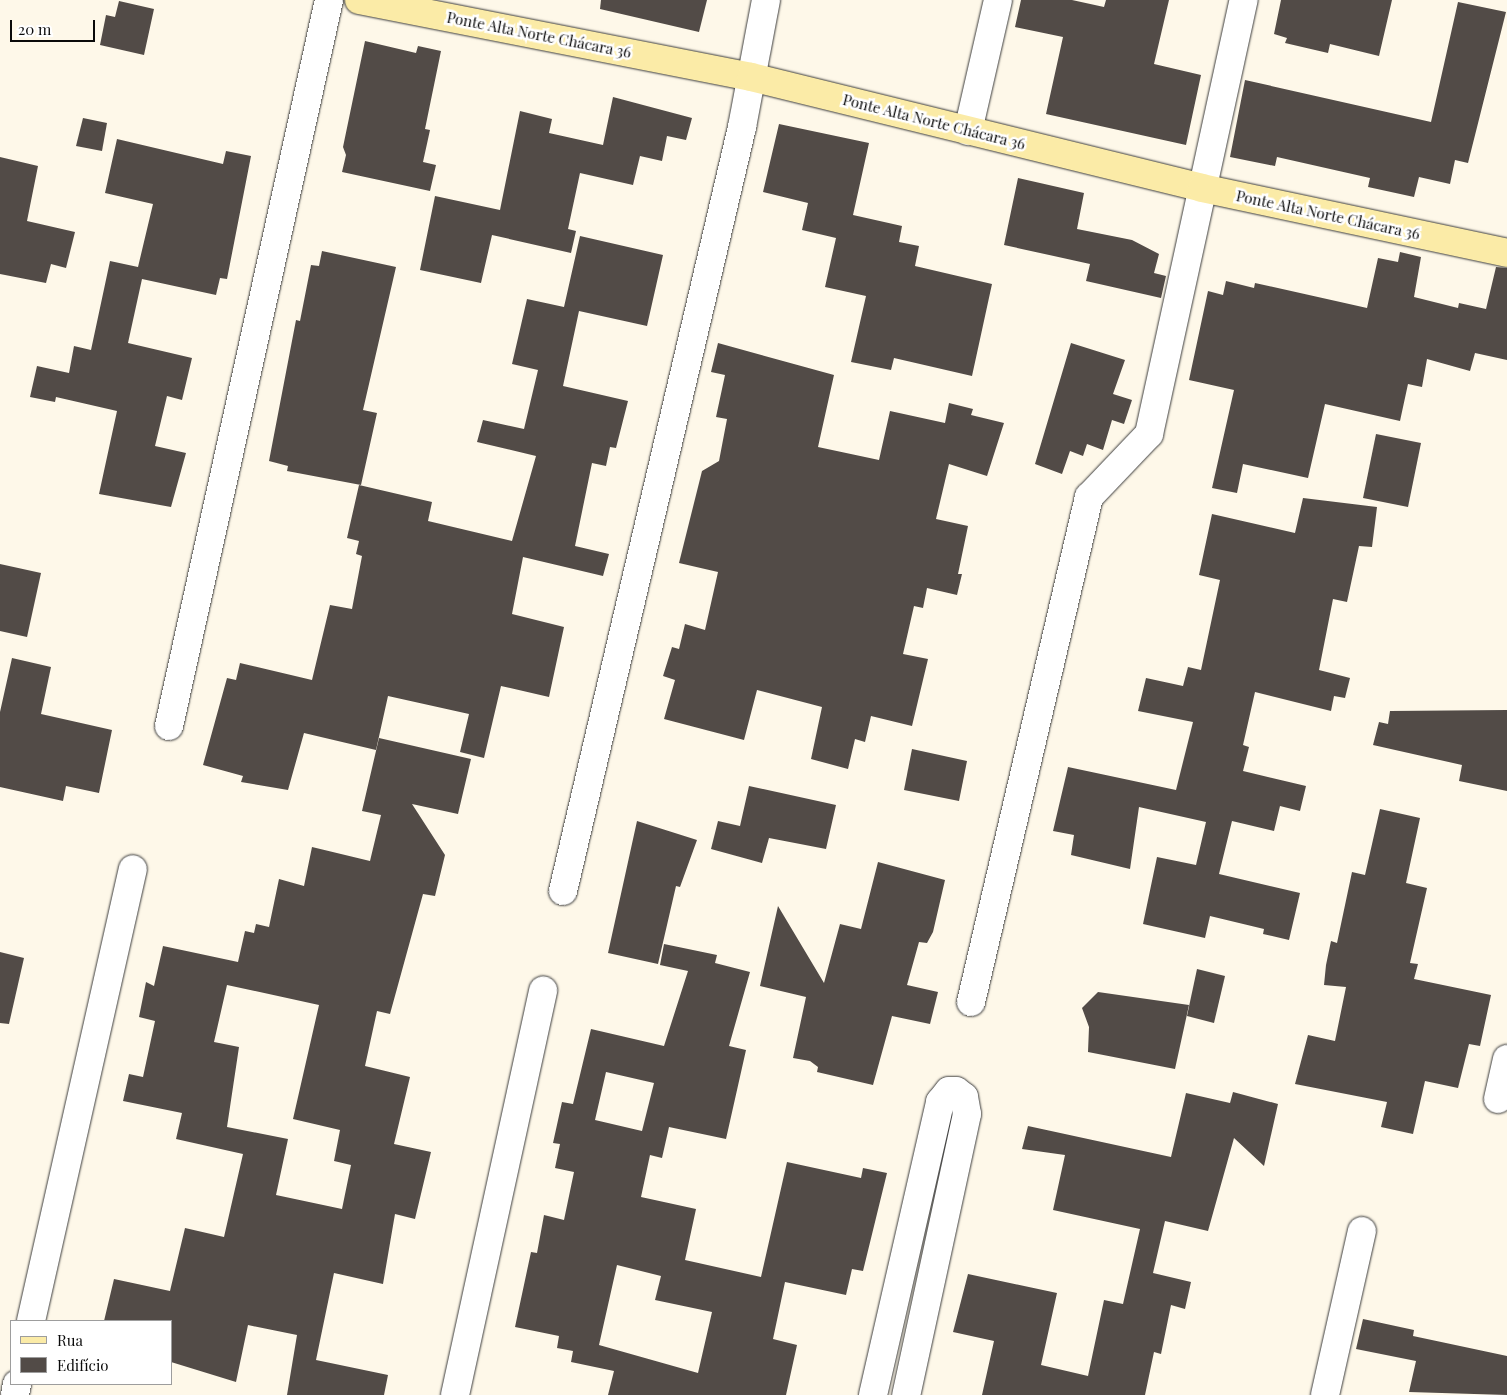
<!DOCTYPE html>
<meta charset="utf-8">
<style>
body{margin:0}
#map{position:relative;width:1507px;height:1395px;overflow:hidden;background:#fef8e9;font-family:"Playfair Display",serif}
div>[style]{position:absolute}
.building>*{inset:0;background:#524b47}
.roads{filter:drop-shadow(0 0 1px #3d3d3d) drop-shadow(0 0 1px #3d3d3d)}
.street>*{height:28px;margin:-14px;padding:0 14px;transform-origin:14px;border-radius:14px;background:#fff}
.secondary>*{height:28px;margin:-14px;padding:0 14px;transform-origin:14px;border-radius:14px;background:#fbeba7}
span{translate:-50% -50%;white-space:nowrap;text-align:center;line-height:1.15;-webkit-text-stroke:5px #fff;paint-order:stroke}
.street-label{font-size:15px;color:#0a0a0a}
.legend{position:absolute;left:10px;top:1320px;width:162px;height:65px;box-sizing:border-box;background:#fff;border:1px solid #9d9d9d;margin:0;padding:6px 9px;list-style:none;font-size:15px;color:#0a0a0a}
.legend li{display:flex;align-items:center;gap:10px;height:25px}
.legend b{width:25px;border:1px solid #9d9d9d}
.scale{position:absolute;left:10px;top:20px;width:85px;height:22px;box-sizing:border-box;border:2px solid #0a0a0a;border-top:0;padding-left:6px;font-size:15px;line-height:18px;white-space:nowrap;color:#0a0a0a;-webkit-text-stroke:4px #fff;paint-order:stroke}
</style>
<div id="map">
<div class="building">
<i style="clip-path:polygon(601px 0,707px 0,699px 32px,600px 9px)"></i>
<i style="clip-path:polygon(1021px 0,1072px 0,1104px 7px,1106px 0,1169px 0,1154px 64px,1201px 75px,1186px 145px,1046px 114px,1063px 37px,1015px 27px)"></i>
<i style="clip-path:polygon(1281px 0,1392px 0,1379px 56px,1330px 44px,1328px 53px,1285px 43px,1287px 38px,1274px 34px)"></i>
<i style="clip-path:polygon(119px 1px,154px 9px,144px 55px,100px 45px,106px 15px,115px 17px)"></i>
<i style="clip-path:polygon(1458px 2px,1506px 12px,1468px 163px,1455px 160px,1450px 184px,1419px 177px,1414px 197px,1368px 187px,1370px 178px,1277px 157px,1275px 166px,1230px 157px,1245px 80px,1431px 122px)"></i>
<i style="clip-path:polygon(365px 41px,416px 53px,418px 46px,441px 51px,425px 129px,430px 130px,423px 162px,436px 165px,430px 191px,342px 172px,346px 155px,343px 147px)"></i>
<i style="clip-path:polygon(613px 97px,692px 118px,686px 140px,667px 136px,662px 161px,640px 156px,633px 185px,580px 173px,568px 229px,576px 231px,571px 253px,492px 235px,481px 283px,420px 270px,435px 196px,500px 210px,520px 111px,552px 119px,549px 133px,603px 145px)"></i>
<i style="clip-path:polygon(83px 118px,107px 123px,102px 151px,76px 146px)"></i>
<i style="clip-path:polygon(779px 124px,869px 143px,853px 215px,902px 226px,899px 242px,919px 246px,915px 266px,992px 284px,972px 376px,894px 358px,891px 370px,851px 362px,866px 296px,825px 287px,836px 238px,802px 230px,808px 203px,763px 192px)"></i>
<i style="clip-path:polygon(117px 139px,223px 164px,226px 151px,251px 156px,227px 279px,220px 278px,216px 295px,142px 279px,128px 343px,192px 358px,182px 400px,167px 396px,155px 446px,186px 453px,171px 507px,99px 494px,117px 411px,56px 397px,55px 402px,30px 397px,37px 366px,69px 373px,74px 346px,91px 350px,110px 261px,138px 267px,153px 204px,105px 193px)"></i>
<i style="clip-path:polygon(0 157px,38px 166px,27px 221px,75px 232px,66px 268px,51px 264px,46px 283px,0 274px)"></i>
<i style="clip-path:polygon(1018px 178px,1084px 193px,1077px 229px,1132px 240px,1159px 254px,1154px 273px,1166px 276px,1161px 298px,1086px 281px,1090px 264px,1004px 245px)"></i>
<i style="clip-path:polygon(580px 236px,663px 255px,647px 326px,579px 311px,563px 386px,628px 401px,616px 448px,610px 447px,606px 466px,592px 463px,575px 546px,609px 554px,603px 576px,523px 557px,512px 614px,564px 627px,549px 697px,501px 686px,484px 758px,460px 752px,469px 714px,388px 696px,376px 750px,304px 733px,288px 790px,241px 782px,243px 776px,203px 765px,227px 678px,236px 680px,240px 663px,312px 680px,330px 605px,352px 609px,362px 556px,356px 554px,359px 541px,347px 538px,359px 485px,432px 502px,428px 521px,512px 541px,536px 456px,477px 442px,483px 420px,524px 429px,538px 370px,512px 364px,527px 299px,564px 307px)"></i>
<i style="clip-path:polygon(322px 251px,396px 267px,363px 410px,377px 413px,361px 485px,287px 471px,288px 466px,269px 461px,296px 320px,300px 321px,311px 265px,319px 266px)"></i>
<i style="clip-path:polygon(1400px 252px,1421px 257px,1414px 297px,1458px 308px,1459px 303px,1486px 309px,1496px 267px,1507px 268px,1507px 360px,1475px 353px,1470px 371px,1427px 359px,1422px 387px,1408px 384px,1400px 421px,1325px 404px,1308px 478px,1243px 464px,1237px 493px,1212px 488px,1234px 390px,1189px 380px,1208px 291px,1223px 295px,1226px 281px,1254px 288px,1255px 283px,1367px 308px,1378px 258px,1398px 262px)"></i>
<i style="clip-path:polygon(718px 343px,834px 375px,818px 447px,879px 460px,890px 411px,945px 423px,949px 403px,973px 409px,971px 415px,1004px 423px,987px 476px,949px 464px,936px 519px,968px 526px,958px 574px,962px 574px,957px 595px,927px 588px,923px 608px,914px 606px,903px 654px,928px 659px,912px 726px,871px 716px,865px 742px,855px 739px,848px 769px,811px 759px,822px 707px,757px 690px,744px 740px,664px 719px,675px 680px,663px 676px,672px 647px,679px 649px,685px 624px,705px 630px,718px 572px,679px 563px,702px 471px,719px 461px,727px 419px,716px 417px,725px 375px,711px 372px)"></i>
<i style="clip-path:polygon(1071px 343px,1125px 360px,1113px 394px,1132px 400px,1124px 424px,1112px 420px,1103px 450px,1087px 444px,1083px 456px,1070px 451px,1062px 474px,1035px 464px)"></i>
<i style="clip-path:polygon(1376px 434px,1421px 443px,1408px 507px,1363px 498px)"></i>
<i style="clip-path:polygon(1303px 498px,1377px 507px,1372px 547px,1359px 546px,1347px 602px,1333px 599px,1319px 670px,1350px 678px,1345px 698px,1334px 696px,1331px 711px,1255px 692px,1243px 745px,1249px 747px,1243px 771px,1306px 786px,1300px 811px,1280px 806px,1274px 831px,1232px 821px,1219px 874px,1300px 893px,1289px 940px,1263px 934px,1264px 929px,1210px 916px,1205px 938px,1143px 924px,1157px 857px,1196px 865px,1206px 822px,1139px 807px,1130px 869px,1071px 855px,1074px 835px,1053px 831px,1068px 767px,1176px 790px,1193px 722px,1138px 711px,1146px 678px,1183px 686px,1188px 667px,1201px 670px,1220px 580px,1199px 575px,1212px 514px,1295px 533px)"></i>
<i style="clip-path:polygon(0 564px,41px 573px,27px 637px,0 631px)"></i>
<i style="clip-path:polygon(12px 658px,51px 667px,41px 714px,112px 730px,99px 793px,66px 786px,63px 801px,0 787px,0 712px)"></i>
<i style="clip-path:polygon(1507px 710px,1507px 791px,1459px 781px,1462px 765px,1373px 745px,1379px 722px,1388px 724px,1390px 711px)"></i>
<i style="clip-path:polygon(evenodd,379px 738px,471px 759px,458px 814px,412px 804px,445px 855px,435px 896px,423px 894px,390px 1014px,377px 1011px,365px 1066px,410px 1077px,394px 1144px,431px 1152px,415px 1219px,395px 1214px,383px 1284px,334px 1273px,316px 1360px,388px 1375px,384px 1395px,287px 1395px,297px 1335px,248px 1325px,236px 1382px,171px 1362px,171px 1321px,104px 1321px,114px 1279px,170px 1291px,185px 1228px,224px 1237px,243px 1154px,176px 1139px,182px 1113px,123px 1101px,129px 1074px,143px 1077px,155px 1021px,139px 1017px,146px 982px,154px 986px,163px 946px,238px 962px,245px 931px,254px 933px,256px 924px,269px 927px,279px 879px,304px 886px,312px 847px,370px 861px,381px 815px,362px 811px,379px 738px,227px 985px,319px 1005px,293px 1119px,340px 1130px,334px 1161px,351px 1165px,342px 1209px,276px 1195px,288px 1139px,227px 1127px,239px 1047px,214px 1042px,227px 985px)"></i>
<i style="clip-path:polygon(912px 749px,967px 761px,959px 801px,904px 790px)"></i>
<i style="clip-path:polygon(749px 786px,836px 805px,826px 849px,769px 838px,762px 863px,711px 849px,718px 821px,740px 826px)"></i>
<i style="clip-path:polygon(1380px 809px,1420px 818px,1406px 883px,1427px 888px,1410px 963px,1418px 964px,1414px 979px,1491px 995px,1480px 1046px,1469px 1044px,1458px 1088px,1425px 1081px,1413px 1134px,1381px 1127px,1387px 1102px,1295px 1084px,1308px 1035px,1335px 1041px,1346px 987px,1324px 985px,1326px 965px,1331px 941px,1337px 943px,1352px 872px,1365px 875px)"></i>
<i style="clip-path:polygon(637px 821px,697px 840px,680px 887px,676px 886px,658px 964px,608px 953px)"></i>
<i style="clip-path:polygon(878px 862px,945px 880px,933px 932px,927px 943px,919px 942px,907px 985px,938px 992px,930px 1024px,892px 1016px,873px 1085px,817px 1072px,818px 1067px,810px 1061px,793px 1058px,806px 997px,760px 986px,778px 906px,824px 983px,840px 924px,861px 929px)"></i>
<i style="clip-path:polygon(evenodd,664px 944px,717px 955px,715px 963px,750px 972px,729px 1046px,746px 1050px,726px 1139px,669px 1127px,662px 1158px,650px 1155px,641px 1197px,696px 1209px,685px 1260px,761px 1277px,787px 1162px,861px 1178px,863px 1168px,887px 1173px,863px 1271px,852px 1269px,846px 1295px,785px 1282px,773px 1339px,797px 1345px,786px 1395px,608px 1395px,614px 1371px,571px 1362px,573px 1351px,557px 1348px,559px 1336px,515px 1327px,531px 1252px,537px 1253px,544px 1215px,564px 1220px,574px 1172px,555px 1168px,560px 1144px,553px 1143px,562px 1102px,573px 1104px,591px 1029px,664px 1046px,688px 971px,660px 965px,664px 944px,606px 1072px,654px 1083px,642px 1131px,595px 1120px,606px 1072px,664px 944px,617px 1265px,661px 1276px,655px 1300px,712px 1312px,698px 1373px,599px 1345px,617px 1265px)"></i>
<i style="clip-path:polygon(0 952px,24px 958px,9px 1024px,0 1023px)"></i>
<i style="clip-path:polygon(1197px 969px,1225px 976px,1214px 1023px,1187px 1016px)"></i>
<i style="clip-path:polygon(1098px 992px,1189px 1005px,1175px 1069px,1088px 1052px,1089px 1027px,1082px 1008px)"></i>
<i style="clip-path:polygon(1233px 1092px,1278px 1104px,1264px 1166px,1234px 1138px,1208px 1231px,1165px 1221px,1153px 1273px,1191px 1282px,1185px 1309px,1171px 1305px,1161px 1354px,1154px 1352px,1145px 1395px,982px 1395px,994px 1341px,953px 1332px,968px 1274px,1057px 1293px,1041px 1365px,1088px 1376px,1104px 1300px,1123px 1304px,1140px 1229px,1053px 1210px,1065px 1155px,1022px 1149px,1028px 1126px,1171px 1157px,1186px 1093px,1230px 1103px)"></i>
<i style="clip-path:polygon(1363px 1319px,1414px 1330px,1413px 1336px,1507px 1356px,1507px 1395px,1409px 1392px,1416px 1361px,1356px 1349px)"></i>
</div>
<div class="roads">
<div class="street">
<i style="left:968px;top:131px;width:134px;rotate:-77.1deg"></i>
<i style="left:169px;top:726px;width:743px;rotate:-77.57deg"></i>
<i style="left:563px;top:891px;width:785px;rotate:-76.81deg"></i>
<i style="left:742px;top:127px;width:129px;rotate:-79.3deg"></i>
<i style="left:971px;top:1002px;width:519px;rotate:-76.85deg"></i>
<i style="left:1089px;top:497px;width:87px;rotate:-46.4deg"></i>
<i style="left:1149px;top:434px;width:444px;rotate:-77.7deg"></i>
<i style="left:1498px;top:1099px;width:41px;rotate:-77.3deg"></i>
<i style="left:31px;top:1321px;width:463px;rotate:-77.3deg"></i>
<i style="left:15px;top:1395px;width:11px;rotate:-80deg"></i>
<i style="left:455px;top:1395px;width:414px;rotate:-77.7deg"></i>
<i style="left:873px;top:1395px;width:301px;rotate:-77.1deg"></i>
<i style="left:940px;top:1102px;width:14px;rotate:-51deg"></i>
<i style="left:949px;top:1091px;width:7px"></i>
<i style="left:956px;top:1091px;width:10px;rotate:37deg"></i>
<i style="left:964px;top:1097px;width:17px;rotate:80deg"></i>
<i style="left:967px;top:1114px;width:288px;rotate:102.2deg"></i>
<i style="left:1325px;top:1395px;width:168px;rotate:-77.3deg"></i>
</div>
<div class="secondary">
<i style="left:359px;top:0;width:399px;rotate:11.1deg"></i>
<i style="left:751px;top:77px;width:464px;rotate:13.8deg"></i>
<i style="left:1202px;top:188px;width:312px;rotate:12deg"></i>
</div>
</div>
<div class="street-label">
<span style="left:539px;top:35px;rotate:11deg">Ponte Alta Norte Chácara 36</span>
<span style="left:934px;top:122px;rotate:14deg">Ponte Alta Norte Chácara 36</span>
<span style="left:1328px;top:215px;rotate:12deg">Ponte Alta Norte Chácara 36</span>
</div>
<ul class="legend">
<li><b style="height:6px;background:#fbeba7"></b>Rua</li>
<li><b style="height:14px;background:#524b47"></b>Edifício</li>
</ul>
<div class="scale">20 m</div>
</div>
